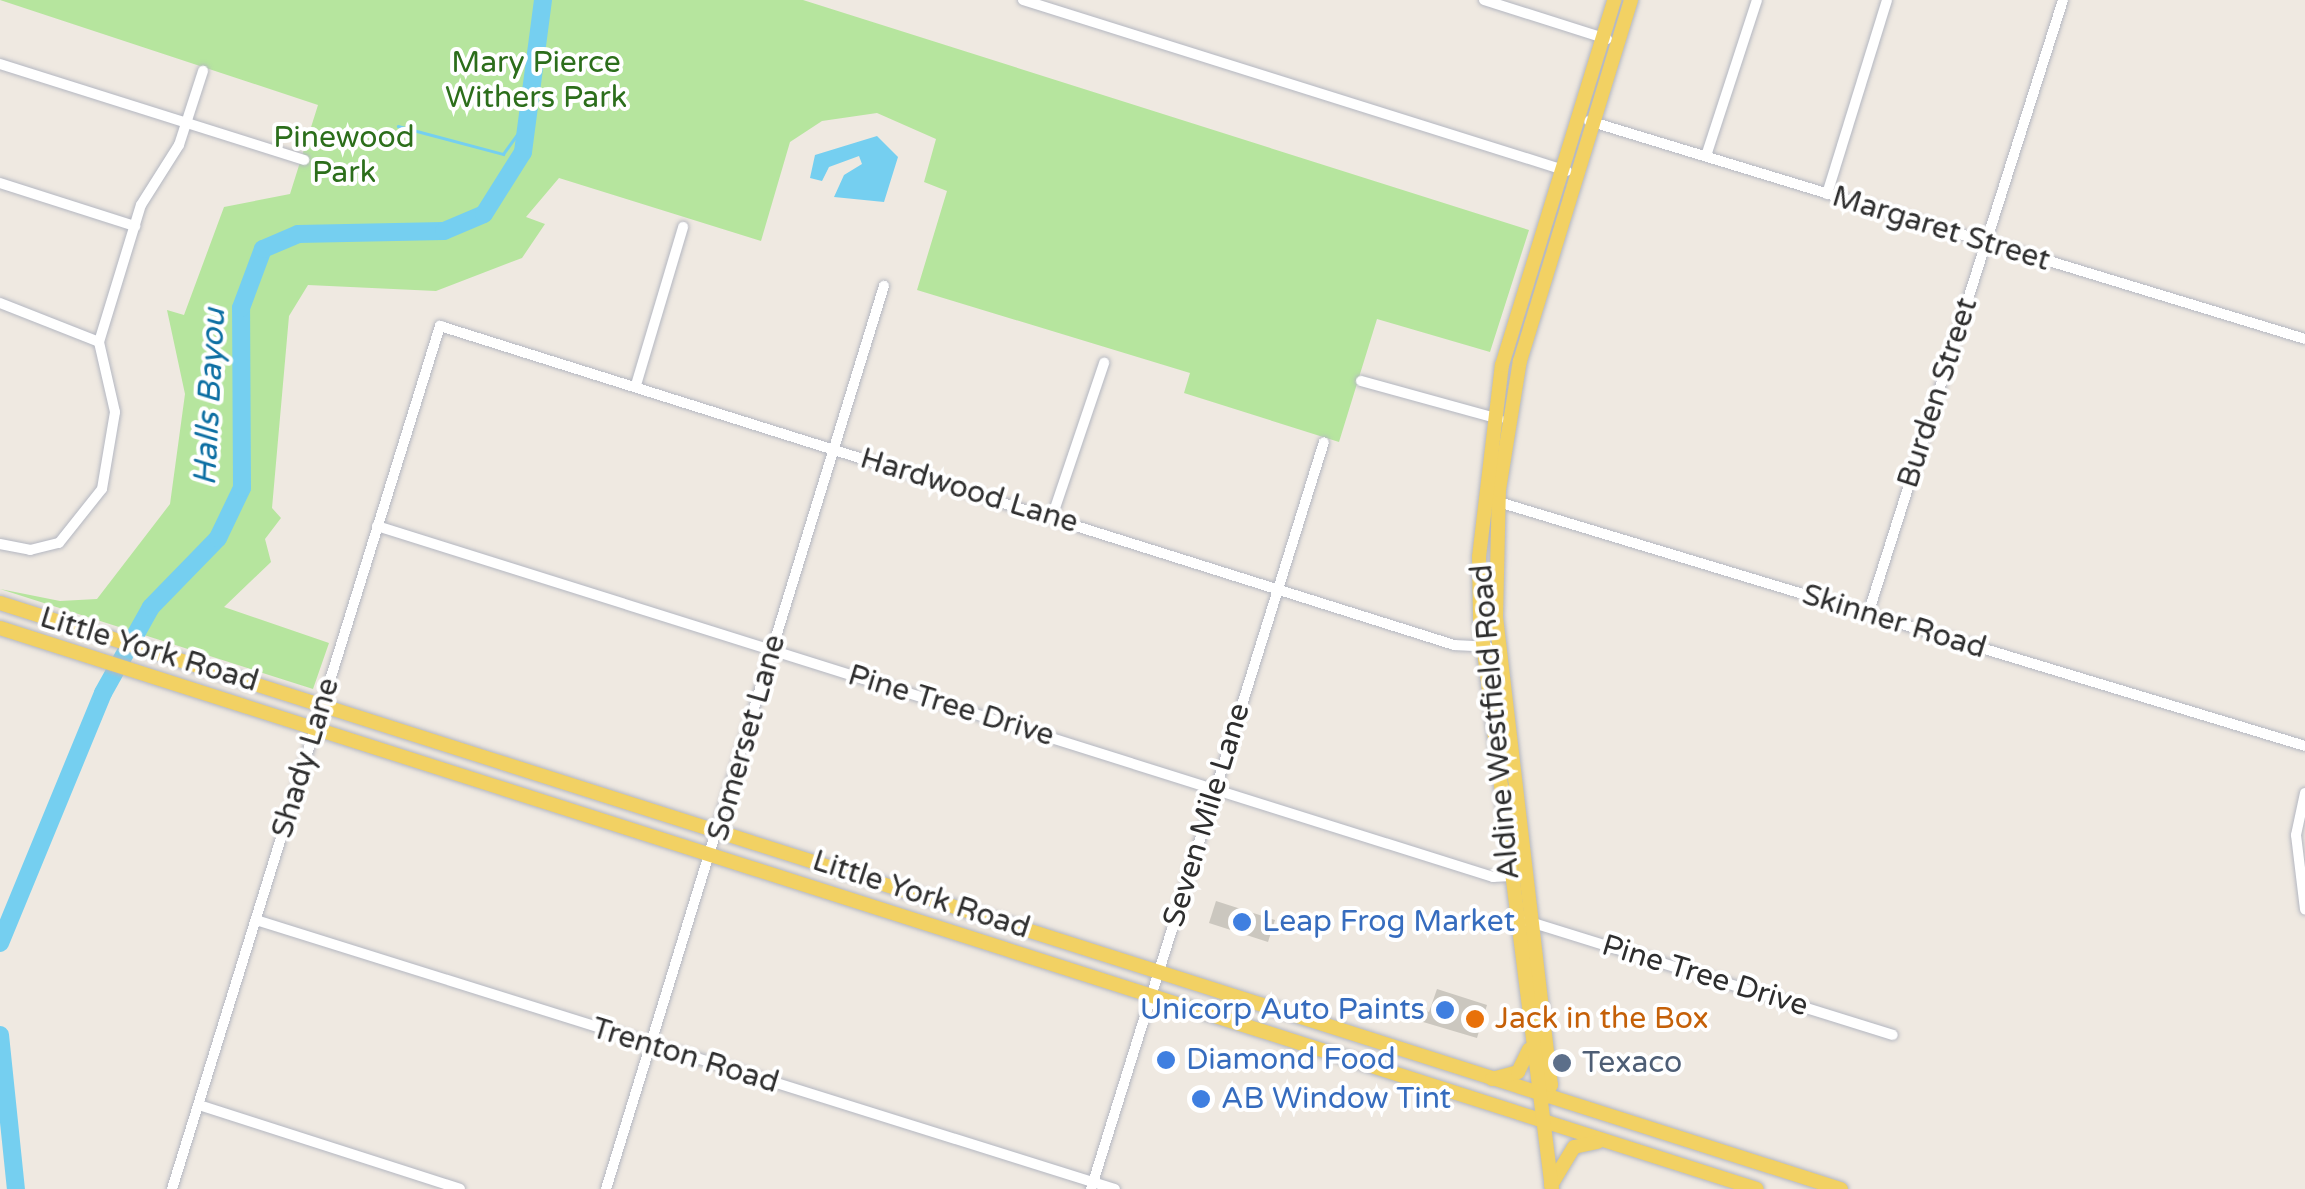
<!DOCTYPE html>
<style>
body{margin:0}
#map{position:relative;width:2305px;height:1189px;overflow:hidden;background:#efe9e1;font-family:"Varela Round",sans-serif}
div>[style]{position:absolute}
.green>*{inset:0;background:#b6e59e}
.water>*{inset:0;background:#75cff0}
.stream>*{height:2.5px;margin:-1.25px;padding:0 1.25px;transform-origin:1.25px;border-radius:1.25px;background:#75cff0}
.river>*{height:18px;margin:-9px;padding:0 9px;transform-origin:9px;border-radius:9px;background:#75cff0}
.building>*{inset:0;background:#cbc7bf}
.roads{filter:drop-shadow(0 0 2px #b4b7c1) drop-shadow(0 0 2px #b4b7c1)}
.minor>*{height:10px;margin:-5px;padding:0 5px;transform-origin:5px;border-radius:5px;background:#fff}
.major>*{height:14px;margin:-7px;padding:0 7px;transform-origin:7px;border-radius:7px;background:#f2d163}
.dots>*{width:28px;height:28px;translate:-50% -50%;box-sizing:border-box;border:5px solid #fff;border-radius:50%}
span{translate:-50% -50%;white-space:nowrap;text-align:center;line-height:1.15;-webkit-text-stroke:8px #fff;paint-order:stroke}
.park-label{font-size:30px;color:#2c6e1b}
.street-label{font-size:30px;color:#2e2e2e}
.shop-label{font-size:30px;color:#366cbe}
.left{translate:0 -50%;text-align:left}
.right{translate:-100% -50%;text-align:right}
.food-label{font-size:30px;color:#c56008}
.service-label{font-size:30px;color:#4e5e75}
.water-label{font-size:32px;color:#0d6fa3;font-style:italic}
</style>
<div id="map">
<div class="green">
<i style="clip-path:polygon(0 0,803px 0,1529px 230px,1490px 352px,1377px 319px,1339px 442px,1184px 393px,1190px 373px,917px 290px,947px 191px,924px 182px,936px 139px,877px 113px,822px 121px,790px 142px,761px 241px,559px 178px,526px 217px,545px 224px,522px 258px,436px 291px,308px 285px,289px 316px,272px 508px,281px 518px,265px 539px,271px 562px,224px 607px,329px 643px,313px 689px,0 589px,60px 601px,97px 599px,170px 504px,185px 394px,167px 310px,184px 315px,224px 207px,290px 194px,318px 105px)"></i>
</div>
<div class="water">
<i style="clip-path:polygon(877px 136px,898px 157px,884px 202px,834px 197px,844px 175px,862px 164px,859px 156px,829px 167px,822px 181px,810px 178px,815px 155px)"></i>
</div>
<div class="stream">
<i style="left:398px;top:126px;width:109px;rotate:14.9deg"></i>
<i style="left:503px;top:154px;width:34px;rotate:-54deg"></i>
</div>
<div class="river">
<i style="left:0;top:943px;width:270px;rotate:-67.6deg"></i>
<i style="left:103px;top:693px;width:98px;rotate:-60.8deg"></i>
<i style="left:151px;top:607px;width:96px;rotate:-45.8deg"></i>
<i style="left:218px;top:538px;width:55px;rotate:-64.4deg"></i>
<i style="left:242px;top:488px;width:180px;rotate:-90.3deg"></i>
<i style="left:241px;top:308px;width:63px;rotate:-69.6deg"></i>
<i style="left:263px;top:249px;width:38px;rotate:-23deg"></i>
<i style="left:298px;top:234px;width:146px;rotate:-1.2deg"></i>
<i style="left:444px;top:231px;width:43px;rotate:-23deg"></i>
<i style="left:484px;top:214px;width:73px;rotate:-57.8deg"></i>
<i style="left:523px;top:152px;width:153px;rotate:-82.5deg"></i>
<i style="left:0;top:1035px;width:155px;rotate:84.1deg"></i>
</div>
<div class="building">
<i style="clip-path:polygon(1216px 901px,1275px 920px,1268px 942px,1209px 923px)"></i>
<i style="clip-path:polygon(1437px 989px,1487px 1005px,1477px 1038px,1413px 1019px,1417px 1008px,1429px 1012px)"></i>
</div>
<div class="roads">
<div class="minor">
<i style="left:1023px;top:0;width:570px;rotate:17.45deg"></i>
<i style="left:1484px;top:0;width:129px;rotate:17.6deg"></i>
<i style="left:0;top:64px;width:319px;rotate:17.5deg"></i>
<i style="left:1589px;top:121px;width:748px;rotate:16.93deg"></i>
<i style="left:1706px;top:156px;width:164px;rotate:-71.9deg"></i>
<i style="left:0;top:183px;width:142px;rotate:17.7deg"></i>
<i style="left:1827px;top:194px;width:203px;rotate:-72.8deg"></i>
<i style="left:0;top:303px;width:106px;rotate:21.5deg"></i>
<i style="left:1361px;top:381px;width:143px;rotate:15.4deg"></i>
<i style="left:636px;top:385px;width:165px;rotate:-73.4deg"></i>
<i style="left:1492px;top:500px;width:849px;rotate:16.83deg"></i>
<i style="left:1052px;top:517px;width:163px;rotate:-71.3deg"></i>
<i style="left:377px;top:526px;width:1170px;rotate:17.46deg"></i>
<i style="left:1493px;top:877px;width:22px;rotate:-3deg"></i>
<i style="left:0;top:544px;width:31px;rotate:11deg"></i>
<i style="left:30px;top:550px;width:30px;rotate:-14deg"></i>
<i style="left:59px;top:543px;width:69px;rotate:-51.5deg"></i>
<i style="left:102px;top:489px;width:78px;rotate:-80.4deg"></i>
<i style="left:115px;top:412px;width:72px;rotate:-102.9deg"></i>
<i style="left:99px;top:342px;width:143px;rotate:-73deg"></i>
<i style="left:141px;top:205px;width:71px;rotate:-57.7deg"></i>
<i style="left:179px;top:145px;width:78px;rotate:-72deg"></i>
<i style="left:1868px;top:614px;width:644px;rotate:-72.38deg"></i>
<i style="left:2305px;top:793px;width:43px;rotate:102.1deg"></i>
<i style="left:2296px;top:835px;width:75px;rotate:83.1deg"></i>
<i style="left:256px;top:920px;width:900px;rotate:17.39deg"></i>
<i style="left:1527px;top:921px;width:383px;rotate:17.3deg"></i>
<i style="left:199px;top:1105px;width:274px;rotate:17.8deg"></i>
<i style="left:172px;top:1189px;width:904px;rotate:-72.75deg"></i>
<i style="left:440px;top:326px;width:1063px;rotate:17.46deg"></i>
<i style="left:1454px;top:645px;width:34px;rotate:3deg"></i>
<i style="left:606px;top:1189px;width:945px;rotate:-72.89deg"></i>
<i style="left:1091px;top:1189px;width:782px;rotate:-72.68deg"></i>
</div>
<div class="major">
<i style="left:0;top:603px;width:1932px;rotate:17.66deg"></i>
<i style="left:0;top:628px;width:1844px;rotate:17.71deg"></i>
<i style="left:1492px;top:1079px;width:27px;rotate:-15deg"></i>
<i style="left:1518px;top:1072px;width:25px;rotate:-64deg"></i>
<i style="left:1544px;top:1098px;width:15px;rotate:-62deg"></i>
<i style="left:1551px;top:1085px;width:470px;rotate:-96.7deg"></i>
<i style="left:1496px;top:618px;width:128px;rotate:-88.7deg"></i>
<i style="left:1499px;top:490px;width:131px;rotate:-80.8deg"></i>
<i style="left:1520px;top:361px;width:378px;rotate:-72.9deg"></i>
<i style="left:1551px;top:1185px;width:44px;rotate:-58.8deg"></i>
<i style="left:1574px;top:1147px;width:24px;rotate:-12deg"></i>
<i style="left:1552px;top:1189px;width:575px;rotate:-97.2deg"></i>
<i style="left:1480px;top:619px;width:62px;rotate:-90.9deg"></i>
<i style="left:1479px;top:557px;width:193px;rotate:-83.2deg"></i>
<i style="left:1502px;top:365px;width:382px;rotate:-72.9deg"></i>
</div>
</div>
<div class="dots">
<i style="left:1242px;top:922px;background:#3f7fe0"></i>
<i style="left:1445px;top:1010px;background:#3f7fe0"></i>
<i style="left:1475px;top:1019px;background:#e8710a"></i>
<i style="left:1166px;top:1060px;background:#3f7fe0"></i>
<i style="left:1562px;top:1063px;background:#5c6f8a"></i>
<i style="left:1201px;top:1099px;background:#3f7fe0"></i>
</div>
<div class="park-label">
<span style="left:536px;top:80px">Mary Pierce<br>Withers Park</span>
<span style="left:344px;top:155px">Pinewood<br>Park</span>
</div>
<div class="street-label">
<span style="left:1941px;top:229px;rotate:17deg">Margaret Street</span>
<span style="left:1938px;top:393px;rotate:-72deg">Burden Street</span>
<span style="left:969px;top:491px;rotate:17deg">Hardwood Lane</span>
<span style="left:1894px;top:622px;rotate:17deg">Skinner Road</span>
<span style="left:149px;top:650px;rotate:17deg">Little York Road</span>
<span style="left:951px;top:706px;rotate:17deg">Pine Tree Drive</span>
<span style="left:1496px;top:722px;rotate:-95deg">Aldine Westfield Road</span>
<span style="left:747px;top:738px;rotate:-74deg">Somerset Lane</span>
<span style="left:306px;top:758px;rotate:-73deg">Shady Lane</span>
<span style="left:1207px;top:815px;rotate:-73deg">Seven Mile Lane</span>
<span style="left:921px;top:895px;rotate:18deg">Little York Road</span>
<span style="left:1705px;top:976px;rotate:17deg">Pine Tree Drive</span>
<span style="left:685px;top:1056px;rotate:17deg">Trenton Road</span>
</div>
<div class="shop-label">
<span class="left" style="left:1262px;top:922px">Leap Frog Market</span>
<span class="right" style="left:1425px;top:1010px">Unicorp Auto Paints</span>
<span class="left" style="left:1186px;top:1060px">Diamond Food</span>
<span class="left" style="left:1221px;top:1099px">AB Window Tint</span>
</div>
<div class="food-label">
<span class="left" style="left:1495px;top:1019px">Jack in the Box</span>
</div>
<div class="service-label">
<span class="left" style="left:1582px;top:1063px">Texaco</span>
</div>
<div class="water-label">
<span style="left:210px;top:397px;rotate:-87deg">Halls Bayou</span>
</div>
</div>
